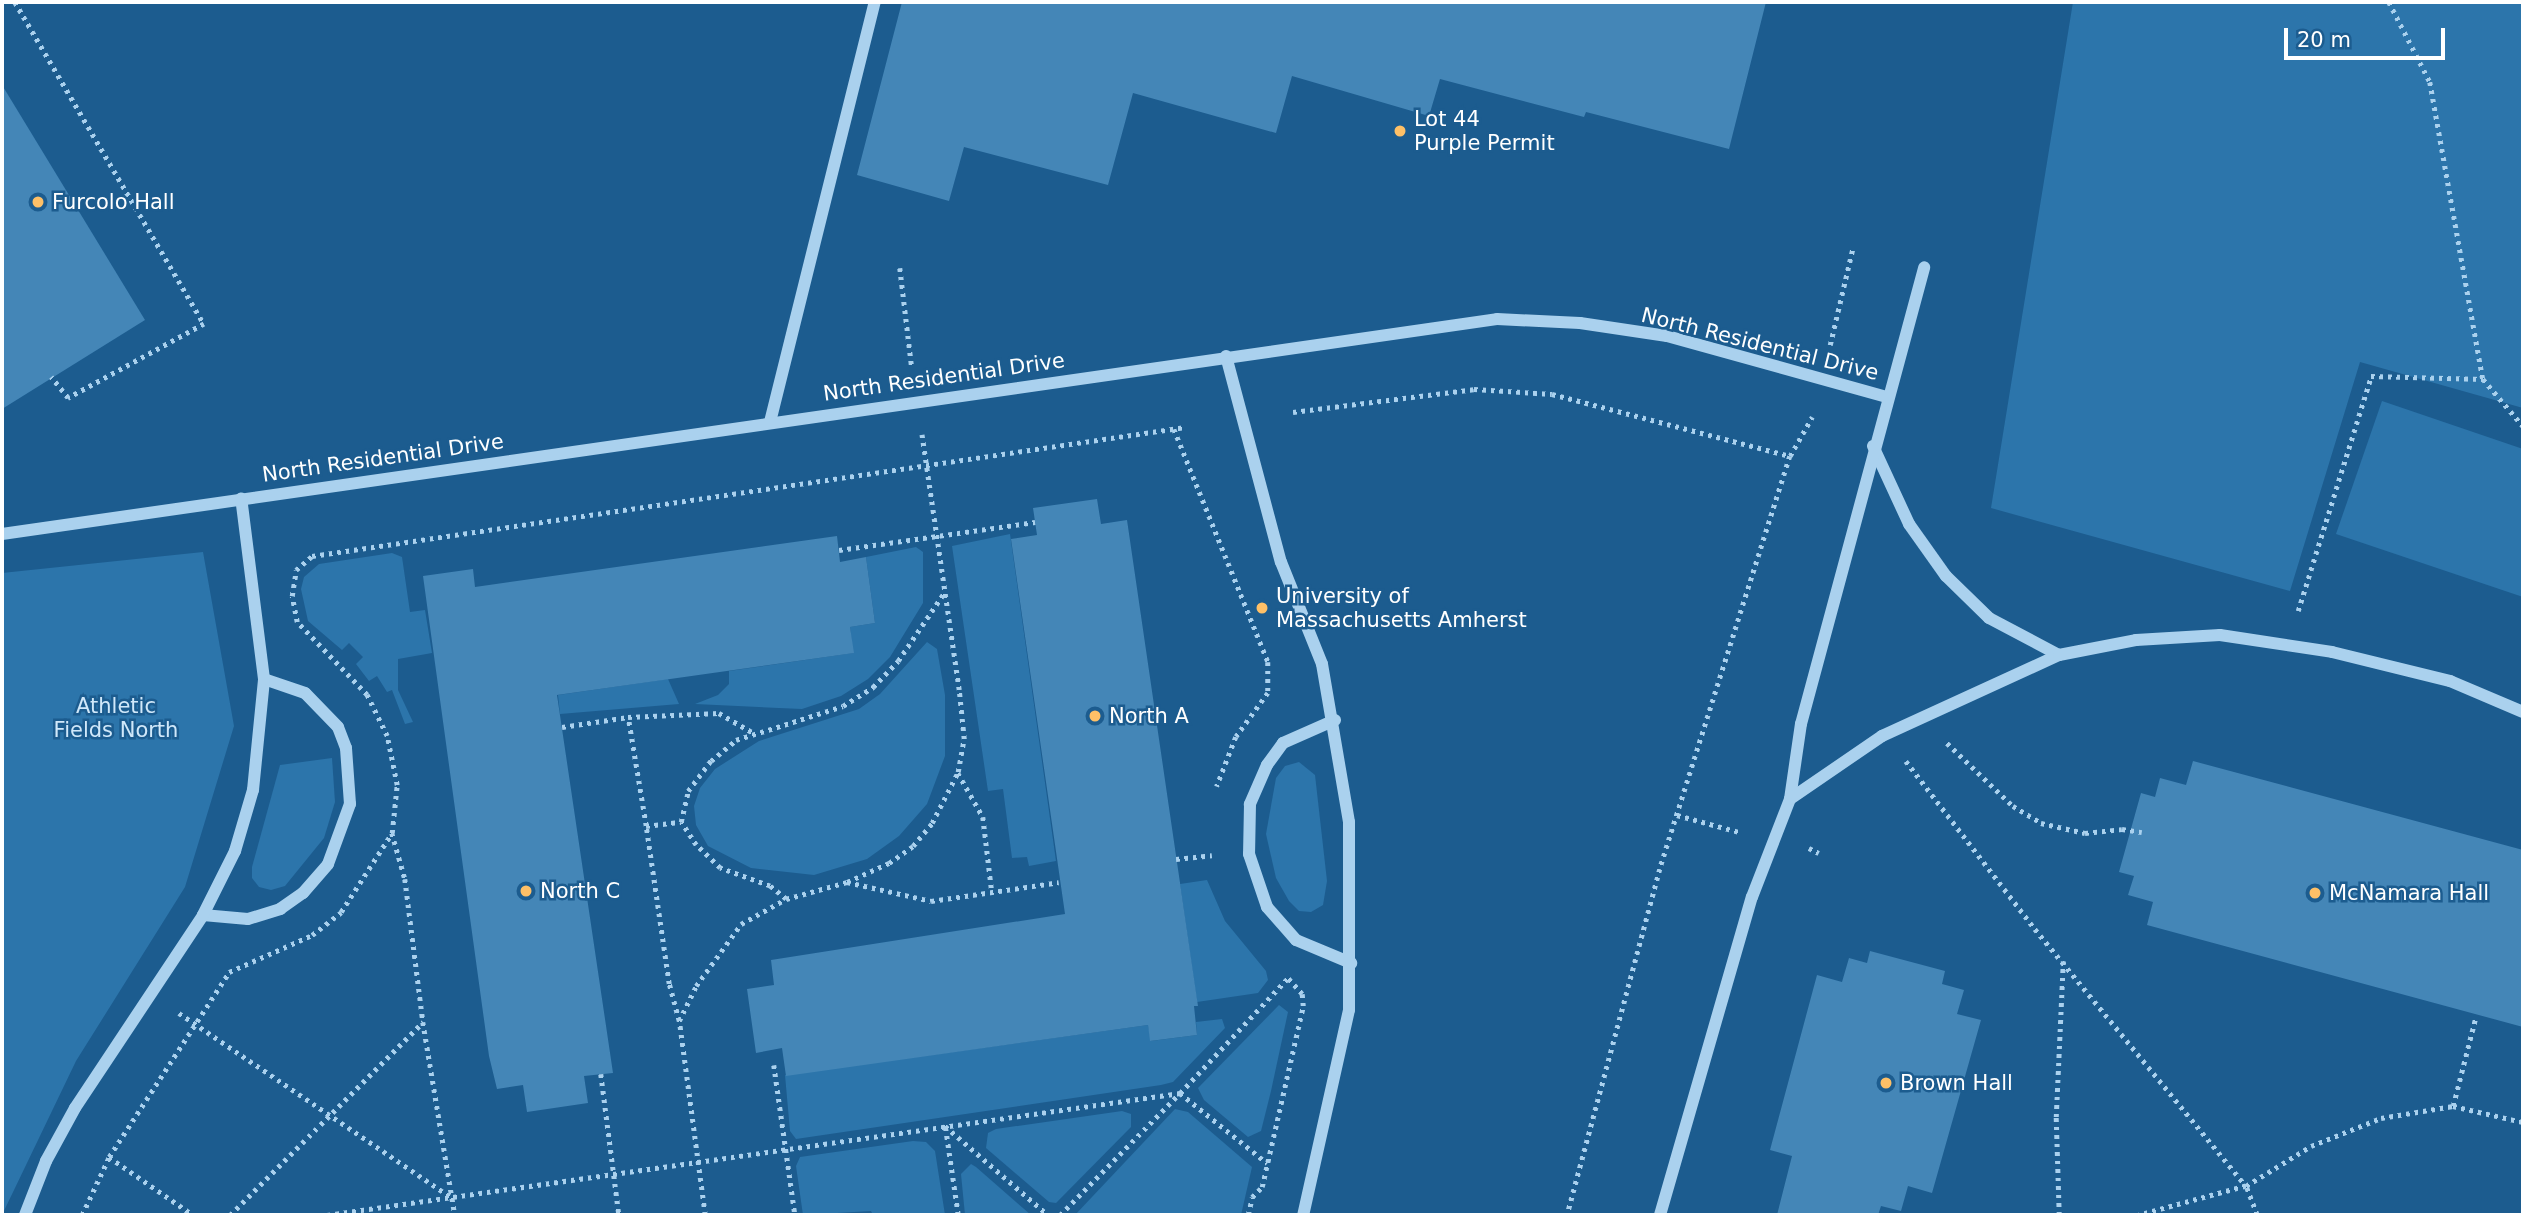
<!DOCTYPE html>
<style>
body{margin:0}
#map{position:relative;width:2525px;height:1217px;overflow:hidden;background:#1c5c8f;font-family:"DejaVu Sans",sans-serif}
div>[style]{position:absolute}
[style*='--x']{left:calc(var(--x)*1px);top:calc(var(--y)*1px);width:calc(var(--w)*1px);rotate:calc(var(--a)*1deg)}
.green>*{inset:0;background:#2c75ab}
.building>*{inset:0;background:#4486b7}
.path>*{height:4.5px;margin-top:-2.25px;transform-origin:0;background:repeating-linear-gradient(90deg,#aad1ee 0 3.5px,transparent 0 8.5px)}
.minor>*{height:12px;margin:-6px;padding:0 6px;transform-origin:6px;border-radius:6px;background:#aad1ee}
.dots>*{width:19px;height:19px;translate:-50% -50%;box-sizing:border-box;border:4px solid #1c5c8f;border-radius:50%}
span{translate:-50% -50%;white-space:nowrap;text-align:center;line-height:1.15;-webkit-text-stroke:5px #1c5c8f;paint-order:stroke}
.poi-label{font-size:21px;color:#fff}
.left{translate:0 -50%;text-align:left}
.street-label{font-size:21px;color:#fff}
.park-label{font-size:21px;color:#d0e8fa}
.frame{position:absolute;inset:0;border:4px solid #fff;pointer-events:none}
.scale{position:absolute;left:2284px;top:28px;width:161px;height:32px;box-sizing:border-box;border:4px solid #fff;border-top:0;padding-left:9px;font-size:21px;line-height:24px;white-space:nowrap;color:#fff;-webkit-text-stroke:5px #1c5c8f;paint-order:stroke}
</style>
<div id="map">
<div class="green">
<div style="clip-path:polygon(2073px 2px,2523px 2px,2523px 408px,2360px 362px,2290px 591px,1991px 508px)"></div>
<div style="clip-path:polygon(2382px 401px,2523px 449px,2523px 597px,2336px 534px)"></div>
<div style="clip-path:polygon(1010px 534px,1056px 861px,1029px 866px,1027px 857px,1012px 858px,1003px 789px,988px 791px,952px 546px)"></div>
<div style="clip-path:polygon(916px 547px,923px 552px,923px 603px,890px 657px,868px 679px,841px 696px,802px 709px,695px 704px,718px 695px,729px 684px,729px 671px,853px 653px,850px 627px,875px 623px,866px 557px)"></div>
<div style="clip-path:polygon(203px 552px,234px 726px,185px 887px,76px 1061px,2px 1215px,2px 573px)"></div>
<div style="clip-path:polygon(392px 553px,402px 557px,410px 612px,425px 610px,432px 653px,398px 659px,398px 690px,413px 722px,405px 724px,392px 690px,387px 692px,377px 676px,369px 681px,356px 664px,363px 657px,349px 643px,342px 650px,308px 621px,301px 589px,304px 577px,319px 564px)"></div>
<div style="clip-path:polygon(927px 642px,937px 649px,945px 695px,945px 756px,927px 804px,899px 836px,867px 859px,814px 875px,751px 868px,708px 846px,696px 825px,694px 806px,700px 788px,715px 769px,759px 741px,859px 709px,880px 694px)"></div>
<div style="clip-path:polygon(668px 679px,679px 704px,560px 714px,558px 695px)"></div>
<div style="clip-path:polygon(332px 758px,335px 802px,324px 838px,285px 886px,271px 890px,259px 887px,252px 878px,252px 867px,280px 765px)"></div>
<div style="clip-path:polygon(1299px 762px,1315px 775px,1327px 881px,1323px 905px,1311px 912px,1299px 911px,1289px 901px,1276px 878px,1266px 834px,1276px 778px,1285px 766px)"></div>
<div style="clip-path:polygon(1207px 880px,1225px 921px,1266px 971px,1268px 980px,1258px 993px,1197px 1002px,1180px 884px)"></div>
<div style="clip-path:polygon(1279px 1005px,1288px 1012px,1271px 1091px,1261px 1131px,1248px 1137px,1204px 1100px,1198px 1088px)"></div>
<div style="clip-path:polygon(1222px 1019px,1225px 1028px,1173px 1082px,1161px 1085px,796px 1139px,790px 1131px,785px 1075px,1148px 1025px,1151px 1041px,1197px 1035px,1196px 1022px)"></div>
<div style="clip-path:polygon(1175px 1109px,1188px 1112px,1252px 1167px,1241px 1215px,1075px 1215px)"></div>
<div style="clip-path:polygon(1122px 1111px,1131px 1114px,1131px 1127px,1056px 1203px,1049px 1202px,986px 1148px,988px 1133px,996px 1129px)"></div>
<div style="clip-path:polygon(913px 1141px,926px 1142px,935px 1151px,945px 1215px,873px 1215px,871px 1211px,803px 1215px,796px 1166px,800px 1157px)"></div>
<div style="clip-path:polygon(971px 1164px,976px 1167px,1031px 1215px,965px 1215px,961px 1174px)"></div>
</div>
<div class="building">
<div style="clip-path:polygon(902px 2px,1766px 2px,1729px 149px,1586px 112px,1584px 117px,1440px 79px,1429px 116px,1292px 76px,1276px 133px,1133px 93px,1108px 185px,964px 147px,949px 201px,857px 175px)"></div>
<div style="clip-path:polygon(2px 85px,145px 320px,2px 409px)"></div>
<div style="clip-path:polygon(1097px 499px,1101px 524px,1127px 520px,1198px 1006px,1194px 1006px,1197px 1035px,1150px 1041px,1148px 1025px,786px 1076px,782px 1048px,756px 1053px,747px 989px,774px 985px,771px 960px,1065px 914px,1011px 539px,1037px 535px,1033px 508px)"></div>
<div style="clip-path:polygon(837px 536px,840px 562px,866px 557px,875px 623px,850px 627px,854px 653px,557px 695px,613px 1073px,584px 1076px,588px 1103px,527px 1112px,523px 1085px,497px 1089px,489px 1056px,423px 576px,473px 569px,475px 587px)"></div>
<div style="clip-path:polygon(2193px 761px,2523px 850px,2523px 1027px,2147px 925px,2153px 902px,2128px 895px,2134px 876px,2119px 872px,2141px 793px,2155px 797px,2160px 778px,2186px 785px)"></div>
<div style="clip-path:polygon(1870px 951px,1945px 971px,1942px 984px,1964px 990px,1957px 1014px,1981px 1020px,1932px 1193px,1908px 1186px,1901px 1211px,1881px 1206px,1878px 1215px,1777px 1215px,1792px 1156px,1770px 1150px,1817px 975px,1842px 982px,1849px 958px,1867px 963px)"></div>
</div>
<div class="path">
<div style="--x:15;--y:2;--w:373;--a:59.6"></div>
<div style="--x:204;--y:324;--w:155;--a:151.4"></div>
<div style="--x:68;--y:398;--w:27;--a:-129"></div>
<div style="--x:2389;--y:2;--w:90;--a:62.9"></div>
<div style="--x:2430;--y:82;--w:302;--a:79.9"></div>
<div style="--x:2483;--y:379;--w:62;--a:49.6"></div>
<div style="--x:900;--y:268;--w:101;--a:83.2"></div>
<div style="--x:1830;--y:345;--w:101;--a:-76.8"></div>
<div style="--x:1293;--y:412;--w:182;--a:-7.2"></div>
<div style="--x:1474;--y:389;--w:78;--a:3.7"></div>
<div style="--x:1552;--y:394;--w:246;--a:14.6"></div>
<div style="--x:1790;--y:456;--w:433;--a:107.5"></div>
<div style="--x:1660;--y:869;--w:358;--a:105"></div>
<div style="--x:1174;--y:429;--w:251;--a:68"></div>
<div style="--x:1268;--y:662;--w:31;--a:90"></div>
<div style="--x:1268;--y:693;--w:54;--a:126"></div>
<div style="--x:1236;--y:737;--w:53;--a:111.2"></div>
<div style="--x:1790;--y:456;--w:45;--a:-60.6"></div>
<div style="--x:839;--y:550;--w:198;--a:-8.1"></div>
<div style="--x:2298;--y:611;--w:246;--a:-72.7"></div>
<div style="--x:2371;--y:376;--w:112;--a:1.5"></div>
<div style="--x:562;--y:727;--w:67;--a:-8.6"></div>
<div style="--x:1947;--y:743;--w:91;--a:43.7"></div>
<div style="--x:2013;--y:806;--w:33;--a:31"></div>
<div style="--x:2041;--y:823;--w:45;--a:12.8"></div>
<div style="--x:2085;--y:833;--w:37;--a:-6"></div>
<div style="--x:2122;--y:829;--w:20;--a:9"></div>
<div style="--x:1906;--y:761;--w:212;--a:52.5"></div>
<div style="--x:2035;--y:929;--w:333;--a:50.6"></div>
<div style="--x:2246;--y:1186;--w:111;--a:164.8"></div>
<div style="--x:958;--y:773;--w:51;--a:60.4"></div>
<div style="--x:983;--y:817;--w:76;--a:83.2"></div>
<div style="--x:1677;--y:815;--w:64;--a:15.3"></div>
<div style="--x:646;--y:826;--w:110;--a:-99.4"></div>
<div style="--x:628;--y:717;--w:91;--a:-2.5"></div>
<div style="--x:719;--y:713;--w:39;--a:30"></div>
<div style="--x:392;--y:833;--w:48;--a:74.2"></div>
<div style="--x:405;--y:879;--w:144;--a:82.8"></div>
<div style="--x:423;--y:1022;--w:196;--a:80.6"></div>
<div style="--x:1809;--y:848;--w:11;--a:27"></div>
<div style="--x:1176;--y:859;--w:36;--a:-6"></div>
<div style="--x:847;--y:882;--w:86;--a:12.7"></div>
<div style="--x:931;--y:901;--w:129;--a:-8.4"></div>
<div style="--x:786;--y:899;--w:21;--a:-141"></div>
<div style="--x:770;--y:886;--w:53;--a:-160.2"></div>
<div style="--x:720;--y:868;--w:33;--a:-136"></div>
<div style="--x:696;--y:845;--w:27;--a:-123"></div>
<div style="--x:681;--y:822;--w:32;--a:-77"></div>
<div style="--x:688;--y:791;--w:38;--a:-53"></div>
<div style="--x:711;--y:761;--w:33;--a:-40"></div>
<div style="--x:736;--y:740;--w:112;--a:-17.6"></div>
<div style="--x:843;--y:706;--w:36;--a:-32"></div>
<div style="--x:873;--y:687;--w:36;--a:-46"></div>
<div style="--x:898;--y:661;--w:82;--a:-55.9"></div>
<div style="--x:179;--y:1013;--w:330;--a:34.1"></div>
<div style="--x:679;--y:1021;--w:38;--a:-105"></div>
<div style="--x:669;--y:984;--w:160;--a:-98.3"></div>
<div style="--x:646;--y:826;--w:35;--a:-7"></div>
<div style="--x:774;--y:1065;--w:151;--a:82"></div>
<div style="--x:601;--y:1074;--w:142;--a:82.7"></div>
<div style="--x:2453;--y:1106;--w:72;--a:12.9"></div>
<div style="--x:109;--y:1157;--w:102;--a:34.6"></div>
<div style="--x:82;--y:1215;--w:64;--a:-65"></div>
<div style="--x:109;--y:1157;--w:221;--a:-57"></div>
<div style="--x:229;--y:972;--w:91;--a:-24"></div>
<div style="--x:312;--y:935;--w:37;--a:-38"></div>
<div style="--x:341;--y:912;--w:94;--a:-57.2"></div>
<div style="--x:392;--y:833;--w:48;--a:-84.1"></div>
<div style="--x:397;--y:785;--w:50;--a:-101.5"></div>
<div style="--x:387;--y:736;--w:46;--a:-116"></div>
<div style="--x:367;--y:695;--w:101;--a:-133.8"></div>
<div style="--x:297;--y:622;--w:26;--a:-101"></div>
<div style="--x:292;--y:596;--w:26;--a:-81"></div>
<div style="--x:296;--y:570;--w:21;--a:-41"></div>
<div style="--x:312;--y:556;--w:883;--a:-8.4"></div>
<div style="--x:230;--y:1215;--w:273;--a:-45"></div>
<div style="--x:327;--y:1215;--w:862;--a:-8.14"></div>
<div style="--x:1180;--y:1093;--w:158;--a:-46.8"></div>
<div style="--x:705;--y:1215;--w:196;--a:-97.6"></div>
<div style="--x:679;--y:1021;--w:39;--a:-64"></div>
<div style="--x:696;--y:986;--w:77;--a:-54"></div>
<div style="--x:741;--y:924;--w:51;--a:-29.1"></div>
<div style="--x:786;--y:899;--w:63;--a:-15.6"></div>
<div style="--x:847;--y:882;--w:46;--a:-24.3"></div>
<div style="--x:889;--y:863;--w:29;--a:-35"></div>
<div style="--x:913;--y:846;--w:30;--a:-50"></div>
<div style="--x:932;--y:823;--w:57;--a:-63"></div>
<div style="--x:958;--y:772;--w:34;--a:-80"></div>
<div style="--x:964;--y:739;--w:49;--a:-95.8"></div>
<div style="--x:959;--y:690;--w:258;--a:-98.3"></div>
<div style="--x:958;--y:1215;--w:90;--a:-98.3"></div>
<div style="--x:945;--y:1126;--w:136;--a:40.8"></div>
<div style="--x:1060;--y:1215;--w:171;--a:-45.5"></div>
<div style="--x:1180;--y:1093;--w:112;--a:38.8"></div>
<div style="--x:1248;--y:1215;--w:18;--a:-77"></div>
<div style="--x:1252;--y:1197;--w:14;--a:-45"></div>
<div style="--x:1262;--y:1187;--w:186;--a:-77.2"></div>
<div style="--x:1303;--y:1006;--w:12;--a:-95"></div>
<div style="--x:1302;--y:994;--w:24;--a:-132"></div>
<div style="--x:2059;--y:1215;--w:98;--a:-91.8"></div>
<div style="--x:2056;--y:1117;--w:156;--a:-87.4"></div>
<div style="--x:2257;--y:1215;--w:31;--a:-111"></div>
<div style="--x:2246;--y:1186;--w:76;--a:-31.6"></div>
<div style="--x:2311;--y:1146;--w:75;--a:-21.8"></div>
<div style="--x:2381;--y:1118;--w:73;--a:-9.5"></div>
<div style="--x:2453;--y:1106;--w:89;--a:-75.7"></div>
</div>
<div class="minor">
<div style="--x:1226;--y:356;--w:213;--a:75.1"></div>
<div style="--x:1281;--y:562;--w:110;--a:68.1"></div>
<div style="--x:1322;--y:664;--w:160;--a:80.3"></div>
<div style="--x:1349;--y:822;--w:188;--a:90"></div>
<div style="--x:1349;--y:1010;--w:210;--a:102.6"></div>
<div style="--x:770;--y:422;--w:433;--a:-76"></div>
<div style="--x:1873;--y:446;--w:86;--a:65.2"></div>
<div style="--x:1909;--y:524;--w:64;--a:54.6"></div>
<div style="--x:1946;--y:576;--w:60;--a:44.3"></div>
<div style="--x:1989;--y:618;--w:79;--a:27.9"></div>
<div style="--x:2;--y:534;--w:1510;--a:-8.18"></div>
<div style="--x:1497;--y:319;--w:83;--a:2.8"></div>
<div style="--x:1580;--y:323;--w:88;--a:8.5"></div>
<div style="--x:1667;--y:336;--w:228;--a:15.5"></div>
<div style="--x:1335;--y:720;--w:57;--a:156.1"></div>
<div style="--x:1283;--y:743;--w:27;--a:126"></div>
<div style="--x:1267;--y:765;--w:43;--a:113.6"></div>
<div style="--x:1250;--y:804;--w:50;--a:91.1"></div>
<div style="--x:1249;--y:854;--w:56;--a:71.2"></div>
<div style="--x:1267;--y:907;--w:44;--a:48.7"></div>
<div style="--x:1296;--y:940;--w:60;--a:22.7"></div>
<div style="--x:1790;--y:799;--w:76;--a:-81.7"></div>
<div style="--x:1801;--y:724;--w:473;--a:-74.9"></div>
<div style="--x:203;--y:915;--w:45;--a:5.1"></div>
<div style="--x:248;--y:919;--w:34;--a:-17"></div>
<div style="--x:280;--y:909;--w:28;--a:-35"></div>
<div style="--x:303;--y:893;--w:38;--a:-49"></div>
<div style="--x:328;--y:864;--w:64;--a:-69.9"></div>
<div style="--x:350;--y:804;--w:56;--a:-94.1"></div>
<div style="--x:346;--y:748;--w:22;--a:-111"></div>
<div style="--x:338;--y:727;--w:47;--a:-134.1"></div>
<div style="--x:305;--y:693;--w:43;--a:-161.1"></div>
<div style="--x:25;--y:1215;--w:58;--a:-68.7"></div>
<div style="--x:46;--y:1161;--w:60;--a:-61.3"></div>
<div style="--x:75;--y:1108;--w:232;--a:-56.4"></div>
<div style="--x:203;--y:915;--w:72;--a:-63.4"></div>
<div style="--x:235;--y:851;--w:64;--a:-73.6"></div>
<div style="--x:253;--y:790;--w:112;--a:-84.3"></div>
<div style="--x:264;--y:679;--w:182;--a:-97.2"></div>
<div style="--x:1660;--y:1215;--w:331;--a:-73.9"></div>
<div style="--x:1752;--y:897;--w:105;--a:-68.8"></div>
<div style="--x:1790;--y:799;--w:112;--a:-34.4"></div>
<div style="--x:1882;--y:736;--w:195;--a:-24.6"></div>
<div style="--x:2059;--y:655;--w:78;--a:-11"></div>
<div style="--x:2136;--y:640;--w:84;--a:-3.4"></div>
<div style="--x:2220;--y:635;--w:113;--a:8.6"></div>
<div style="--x:2332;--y:652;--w:122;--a:13.8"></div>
<div style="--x:2450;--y:681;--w:79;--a:23"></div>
</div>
<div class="dots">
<div style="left:1400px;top:131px;background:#fec067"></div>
<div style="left:38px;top:202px;background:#fec067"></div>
<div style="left:1262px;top:608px;background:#fec067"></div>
<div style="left:1095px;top:716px;background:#fec067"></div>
<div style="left:526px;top:891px;background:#fec067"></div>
<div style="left:2315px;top:893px;background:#fec067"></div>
<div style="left:1886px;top:1083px;background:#fec067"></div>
</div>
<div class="poi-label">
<span class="left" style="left:1414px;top:131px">Lot 44<br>Purple Permit</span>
<span class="left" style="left:52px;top:202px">Furcolo Hall</span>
<span class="left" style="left:1276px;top:608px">University of<br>Massachusetts Amherst</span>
<span class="left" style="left:1109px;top:716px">North A</span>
<span class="left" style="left:540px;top:891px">North C</span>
<span class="left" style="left:2329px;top:893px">McNamara Hall</span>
<span class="left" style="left:1900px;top:1083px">Brown Hall</span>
</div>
<div class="street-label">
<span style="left:1760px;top:344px;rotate:14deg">North Residential Drive</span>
<span style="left:944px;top:377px;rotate:-8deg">North Residential Drive</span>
<span style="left:383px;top:458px;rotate:-8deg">North Residential Drive</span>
</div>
<div class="park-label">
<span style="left:116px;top:718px">Athletic<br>Fields North</span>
</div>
<div class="frame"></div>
<div class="scale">20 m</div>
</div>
